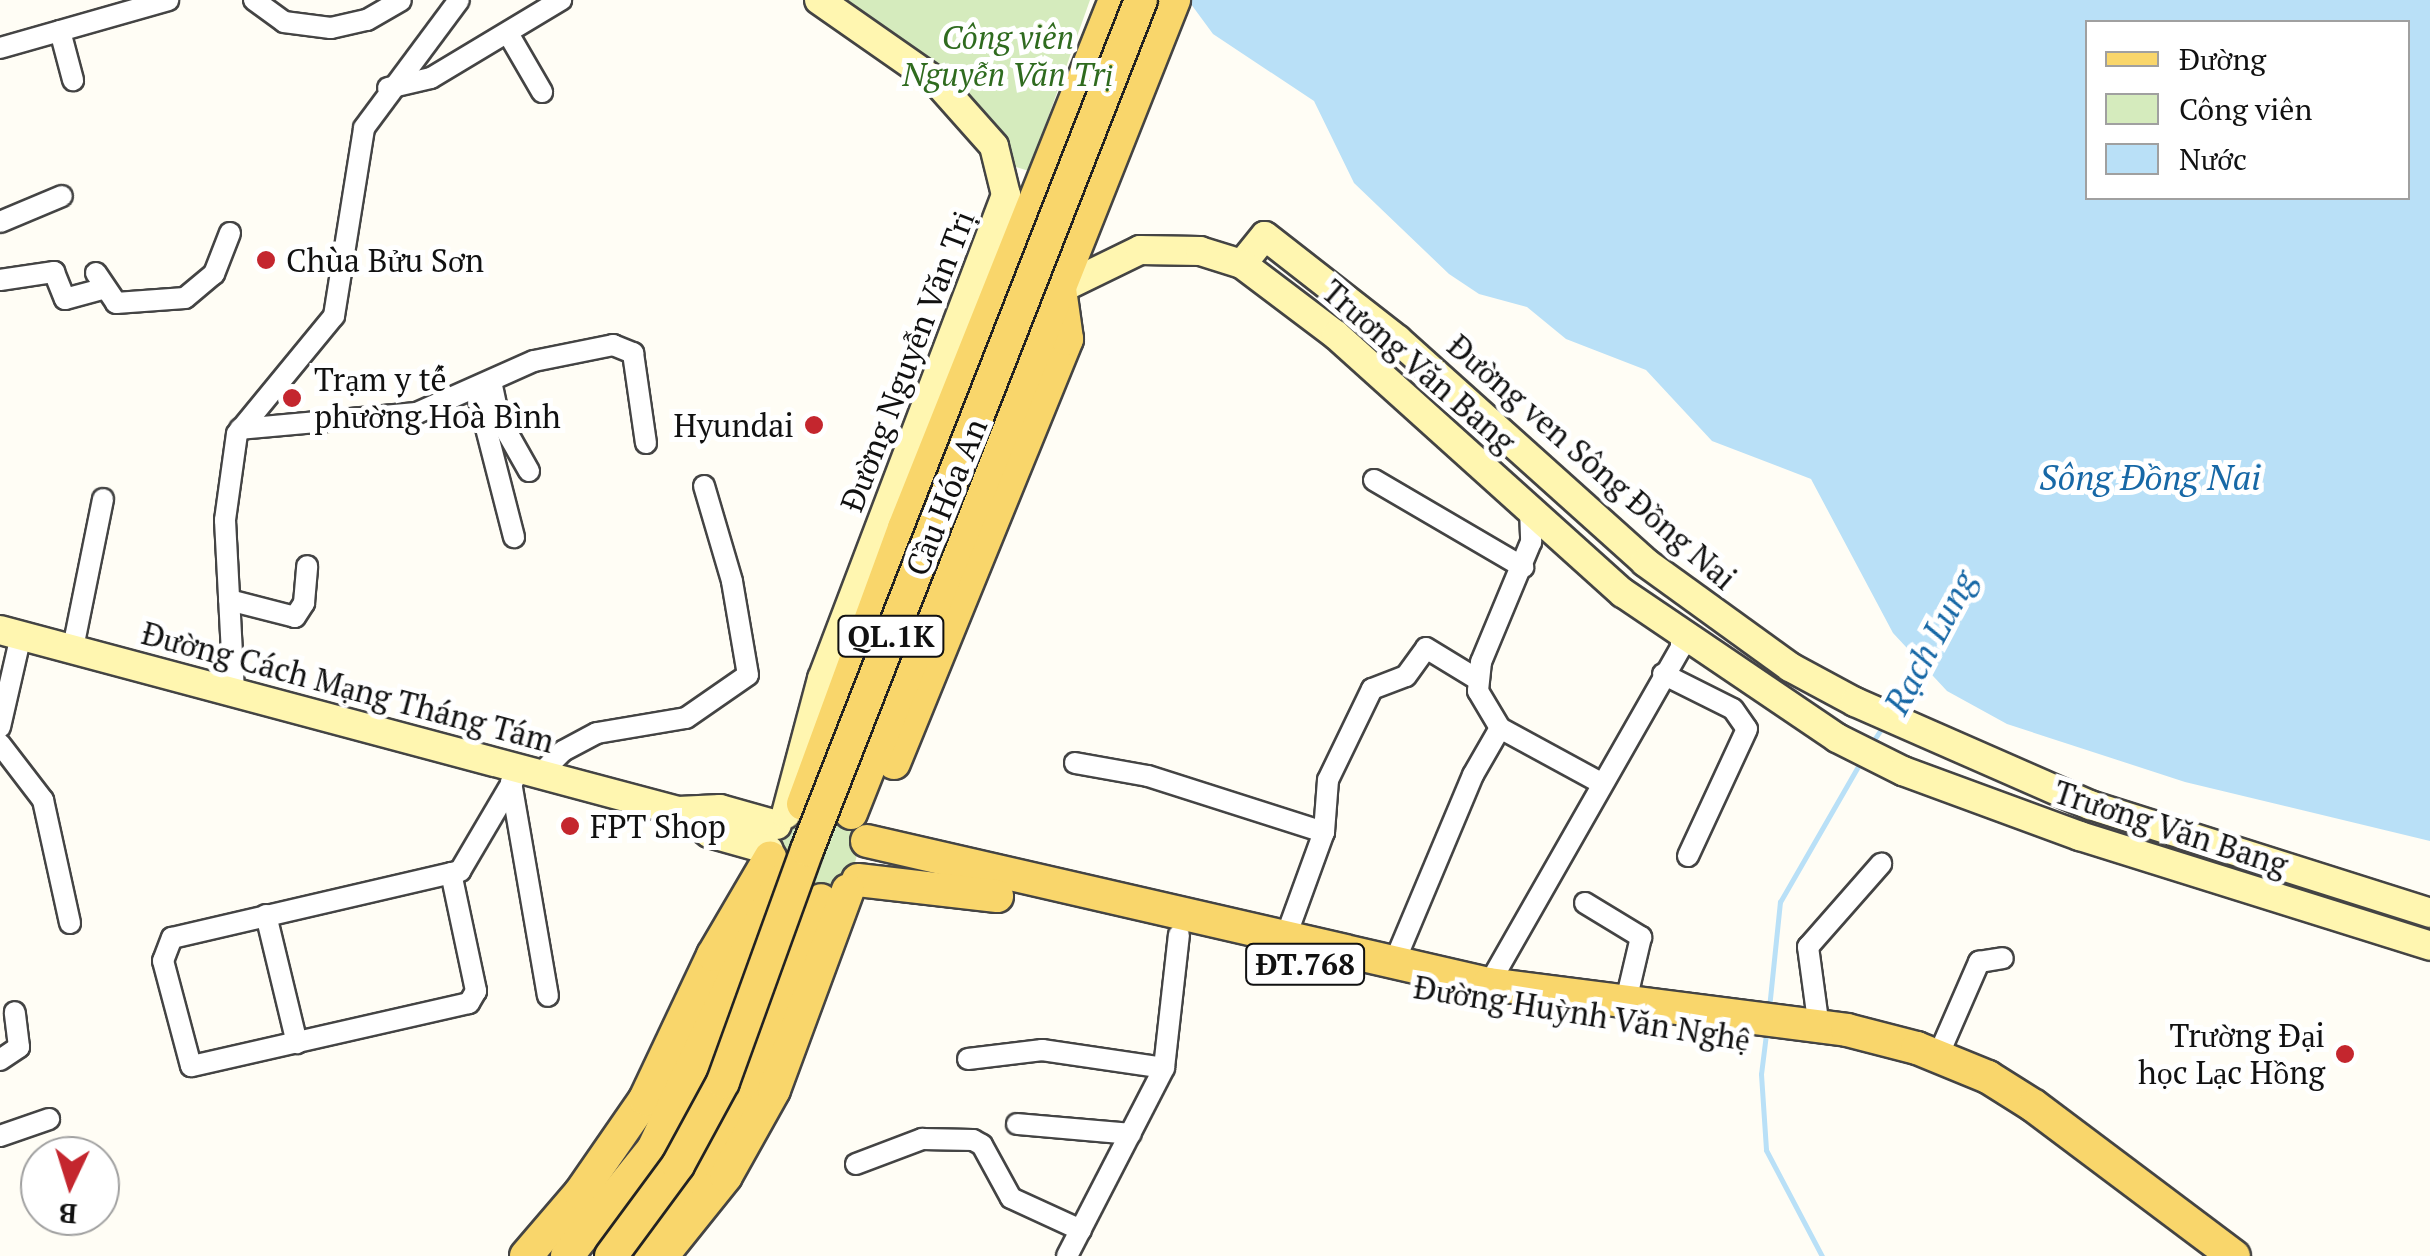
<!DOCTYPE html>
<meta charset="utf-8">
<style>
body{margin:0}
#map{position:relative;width:2430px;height:1256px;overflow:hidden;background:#fffdf5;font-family:"PT Serif",serif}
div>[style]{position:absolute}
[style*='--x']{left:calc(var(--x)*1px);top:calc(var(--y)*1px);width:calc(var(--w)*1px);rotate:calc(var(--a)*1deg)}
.green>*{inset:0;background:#d5ebbd}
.round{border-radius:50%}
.water>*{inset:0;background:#b9e0f7}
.stream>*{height:5px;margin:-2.5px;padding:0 2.5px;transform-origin:2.5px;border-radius:2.5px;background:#b9e0f7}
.roads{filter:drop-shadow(2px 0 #444) drop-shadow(-2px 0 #444) drop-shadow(0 2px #444) drop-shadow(0 -2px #444)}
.street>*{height:20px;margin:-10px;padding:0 10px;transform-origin:10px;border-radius:10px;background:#fff}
.secondary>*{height:28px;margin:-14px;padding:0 14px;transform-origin:14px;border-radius:14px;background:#fff6b0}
.primary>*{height:32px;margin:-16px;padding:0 16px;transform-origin:16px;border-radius:16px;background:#f9d66b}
.bridges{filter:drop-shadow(2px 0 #222) drop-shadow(-2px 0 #222) drop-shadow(0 2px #222) drop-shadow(0 -2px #222)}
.primary-bridge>*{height:32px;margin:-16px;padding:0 16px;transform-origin:16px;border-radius:16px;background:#f9d66b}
.dots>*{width:28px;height:28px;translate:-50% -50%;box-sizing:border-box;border:5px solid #fff;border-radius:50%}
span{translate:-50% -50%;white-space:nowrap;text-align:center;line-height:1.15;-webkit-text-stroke:10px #fff;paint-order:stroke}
.shield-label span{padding:2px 8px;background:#fff;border:2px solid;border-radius:8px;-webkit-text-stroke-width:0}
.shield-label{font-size:30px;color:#111;font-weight:700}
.park-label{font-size:32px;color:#2f6b1f;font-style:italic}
.poi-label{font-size:32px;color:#111}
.left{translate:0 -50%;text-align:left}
.right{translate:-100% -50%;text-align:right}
.street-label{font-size:32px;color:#111}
.water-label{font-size:35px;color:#1768a6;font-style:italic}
.legend{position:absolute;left:2085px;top:20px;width:325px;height:180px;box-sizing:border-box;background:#fff;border:2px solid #a0a0a0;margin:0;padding:12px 18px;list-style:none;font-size:30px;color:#111}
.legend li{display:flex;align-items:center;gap:20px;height:50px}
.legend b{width:50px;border:2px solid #a0a0a0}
.north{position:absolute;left:20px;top:1136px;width:100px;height:100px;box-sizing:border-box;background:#fff;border:2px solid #a0a0a0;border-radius:50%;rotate:184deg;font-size:28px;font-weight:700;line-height:40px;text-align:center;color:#111}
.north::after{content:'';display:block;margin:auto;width:35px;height:45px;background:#c4262e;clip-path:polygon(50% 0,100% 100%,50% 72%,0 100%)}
</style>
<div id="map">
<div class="green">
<div style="clip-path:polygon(837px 0,1090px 0,1029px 171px,1013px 166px)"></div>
<div class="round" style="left:781px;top:813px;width:76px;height:76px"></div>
</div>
<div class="water">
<div style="clip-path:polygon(evenodd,1188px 0,2430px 0,2430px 841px,2185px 782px,2007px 724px,1947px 691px,1893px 633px,1811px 479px,1712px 441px,1646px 370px,1566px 339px,1527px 307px,1479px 294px,1449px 274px,1354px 183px,1314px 101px,1213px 34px,1188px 0,2088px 22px,2408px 22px,2408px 198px,2088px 198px,2088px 22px)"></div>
</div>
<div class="stream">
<div style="--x:1894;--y:710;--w:54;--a:-57.8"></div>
<div style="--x:1872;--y:743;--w:24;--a:-57"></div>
<div style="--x:1769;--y:1008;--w:107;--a:-84.1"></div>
<div style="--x:1780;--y:902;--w:163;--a:-60.1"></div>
<div style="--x:1766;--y:1034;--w:40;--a:97.1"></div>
<div style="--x:1761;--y:1074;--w:76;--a:86.2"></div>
<div style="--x:1766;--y:1150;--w:120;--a:62.2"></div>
</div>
<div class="roads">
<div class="street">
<div style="--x:254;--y:0;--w:37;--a:36"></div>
<div style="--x:284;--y:22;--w:47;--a:7.3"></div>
<div style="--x:331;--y:28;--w:37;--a:-13"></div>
<div style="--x:367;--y:20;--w:39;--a:-30"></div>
<div style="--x:60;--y:31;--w:51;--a:75.1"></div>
<div style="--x:509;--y:35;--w:66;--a:59.9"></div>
<div style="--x:0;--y:48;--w:175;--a:-15.9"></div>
<div style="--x:388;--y:88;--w:44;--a:-13.1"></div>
<div style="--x:431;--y:78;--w:152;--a:-31"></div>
<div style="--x:0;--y:222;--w:67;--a:-22.8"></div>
<div style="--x:96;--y:273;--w:36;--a:56"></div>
<div style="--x:116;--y:303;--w:69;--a:-4.1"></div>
<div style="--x:185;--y:298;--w:38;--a:-40"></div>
<div style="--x:214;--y:274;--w:44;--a:-68.7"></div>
<div style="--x:0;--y:280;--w:55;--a:-8.4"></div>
<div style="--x:54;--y:272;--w:29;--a:68"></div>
<div style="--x:65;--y:299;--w:38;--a:-15"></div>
<div style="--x:491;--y:381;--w:38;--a:78"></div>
<div style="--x:499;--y:418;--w:61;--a:60.5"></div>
<div style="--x:476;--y:389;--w:153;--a:75.6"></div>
<div style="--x:240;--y:429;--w:178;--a:-5.2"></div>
<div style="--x:417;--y:413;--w:128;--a:-24"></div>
<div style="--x:534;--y:361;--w:81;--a:-11.4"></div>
<div style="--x:613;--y:345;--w:22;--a:22"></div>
<div style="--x:633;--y:353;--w:91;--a:81.8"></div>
<div style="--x:1374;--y:480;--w:173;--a:30.3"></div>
<div style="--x:1530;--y:508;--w:34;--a:88"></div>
<div style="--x:1531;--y:542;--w:130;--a:112.6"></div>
<div style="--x:1481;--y:662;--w:29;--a:96"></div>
<div style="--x:1478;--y:691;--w:43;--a:59.3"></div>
<div style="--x:1500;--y:728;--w:115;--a:28.6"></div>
<div style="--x:229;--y:600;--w:68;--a:14.4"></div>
<div style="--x:295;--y:617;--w:17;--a:-57"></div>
<div style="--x:304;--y:603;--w:37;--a:-85"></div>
<div style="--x:73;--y:648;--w:152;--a:-78.6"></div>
<div style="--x:1663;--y:674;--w:78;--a:26.6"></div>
<div style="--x:1733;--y:709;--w:24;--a:55"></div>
<div style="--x:1747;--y:729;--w:140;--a:114.9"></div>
<div style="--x:234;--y:692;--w:172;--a:-93"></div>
<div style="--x:225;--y:520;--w:87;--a:-82.1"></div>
<div style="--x:237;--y:434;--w:153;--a:-50.6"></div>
<div style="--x:334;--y:316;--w:190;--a:-80.9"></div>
<div style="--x:364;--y:128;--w:159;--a:-53.4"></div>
<div style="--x:0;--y:727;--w:94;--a:-77.1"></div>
<div style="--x:0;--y:744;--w:71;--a:52.5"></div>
<div style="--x:43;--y:800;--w:126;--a:77.6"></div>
<div style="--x:1075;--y:763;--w:74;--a:10.1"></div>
<div style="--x:1148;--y:776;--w:185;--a:17.7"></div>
<div style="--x:538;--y:776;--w:35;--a:-45"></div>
<div style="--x:563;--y:751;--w:38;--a:-28"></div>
<div style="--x:597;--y:733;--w:90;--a:-9.6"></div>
<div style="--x:686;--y:718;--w:75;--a:-34.7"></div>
<div style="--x:748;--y:675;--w:95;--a:-99.7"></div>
<div style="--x:732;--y:581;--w:99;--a:-106.4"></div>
<div style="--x:511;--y:782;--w:217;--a:80.2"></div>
<div style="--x:451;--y:873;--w:121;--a:78"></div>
<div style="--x:476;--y:991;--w:14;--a:120"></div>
<div style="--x:469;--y:1003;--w:285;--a:167.2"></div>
<div style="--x:191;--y:1066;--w:109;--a:-104.9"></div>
<div style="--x:163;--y:961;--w:25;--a:-69"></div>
<div style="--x:172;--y:938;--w:296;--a:-13.1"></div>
<div style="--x:460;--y:871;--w:116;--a:-59.5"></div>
<div style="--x:1585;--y:903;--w:66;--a:31.3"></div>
<div style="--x:1641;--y:937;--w:70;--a:103.2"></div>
<div style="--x:266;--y:915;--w:132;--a:76.4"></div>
<div style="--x:1285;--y:939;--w:114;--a:-70"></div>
<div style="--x:1324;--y:832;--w:52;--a:-85.6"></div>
<div style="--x:1328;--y:780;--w:101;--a:-64.2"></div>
<div style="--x:1372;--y:689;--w:36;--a:-21"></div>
<div style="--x:1406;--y:676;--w:34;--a:-54"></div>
<div style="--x:1426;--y:648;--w:60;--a:31.3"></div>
<div style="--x:1394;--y:963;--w:204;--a:-67.2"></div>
<div style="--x:1473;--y:775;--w:54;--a:-60.1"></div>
<div style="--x:1489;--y:984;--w:387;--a:-60.3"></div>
<div style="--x:1681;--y:648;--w:13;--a:-90"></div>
<div style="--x:1681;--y:635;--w:12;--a:-145"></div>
<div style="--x:1819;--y:1028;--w:82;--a:-97.7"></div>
<div style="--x:1808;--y:947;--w:111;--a:-48.7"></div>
<div style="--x:1938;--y:1056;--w:103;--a:-66.4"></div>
<div style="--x:1979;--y:962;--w:24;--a:-9"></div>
<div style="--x:968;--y:1059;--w:75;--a:-6.9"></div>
<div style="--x:1042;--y:1050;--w:123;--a:8.4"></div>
<div style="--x:0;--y:1060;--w:23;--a:-34"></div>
<div style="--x:19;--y:1047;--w:35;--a:-97"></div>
<div style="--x:1017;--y:1124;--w:114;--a:5"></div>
<div style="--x:0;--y:1136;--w:52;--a:-19.1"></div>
<div style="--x:856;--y:1164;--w:71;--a:-20.7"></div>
<div style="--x:922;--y:1139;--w:51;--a:1.1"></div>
<div style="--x:973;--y:1140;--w:10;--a:29"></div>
<div style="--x:982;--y:1145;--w:60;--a:61.3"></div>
<div style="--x:1011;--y:1198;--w:77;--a:24.6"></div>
<div style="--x:1067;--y:1256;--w:212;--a:-62.7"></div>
<div style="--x:1164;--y:1068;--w:134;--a:-83.6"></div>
</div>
<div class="secondary">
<div style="--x:1242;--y:264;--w:36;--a:-51"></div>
<div style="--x:1265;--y:236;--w:169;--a:38"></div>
<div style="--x:1398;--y:340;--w:332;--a:41.9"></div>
<div style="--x:1645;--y:562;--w:179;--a:35.9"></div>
<div style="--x:1790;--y:667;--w:74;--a:28.3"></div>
<div style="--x:1855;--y:702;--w:257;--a:23.7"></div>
<div style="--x:2090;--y:805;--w:357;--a:17.6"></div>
<div style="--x:1060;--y:289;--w:89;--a:-26"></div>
<div style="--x:1140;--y:250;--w:60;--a:1"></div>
<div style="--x:1200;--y:251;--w:44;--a:17.2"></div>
<div style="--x:1242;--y:264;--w:118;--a:37.1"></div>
<div style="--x:1336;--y:335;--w:386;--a:42"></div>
<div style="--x:1623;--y:593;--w:258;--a:34.1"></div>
<div style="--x:1837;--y:738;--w:74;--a:26.6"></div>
<div style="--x:1903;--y:771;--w:189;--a:20.2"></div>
<div style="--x:2080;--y:836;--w:367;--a:17.4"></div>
<div style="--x:0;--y:630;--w:702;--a:14.95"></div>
<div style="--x:678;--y:811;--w:42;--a:-2.7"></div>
<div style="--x:720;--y:809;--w:59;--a:15.7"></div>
<div style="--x:678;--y:811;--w:38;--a:35"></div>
<div style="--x:709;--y:833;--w:62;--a:15.8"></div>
<div style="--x:786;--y:814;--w:140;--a:-75.1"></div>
<div style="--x:822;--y:679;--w:518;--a:-69.18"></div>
<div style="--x:1006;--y:195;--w:50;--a:-103.8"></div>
<div style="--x:994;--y:146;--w:84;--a:-131.6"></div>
<div style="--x:938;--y:83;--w:145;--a:-145.1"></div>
</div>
<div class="primary">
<div style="--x:894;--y:763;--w:458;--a:-67.8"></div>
<div style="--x:1067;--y:339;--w:50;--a:-98"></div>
<div style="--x:803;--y:804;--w:294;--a:-69.9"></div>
<div style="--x:904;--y:528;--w:569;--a:-68.22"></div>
<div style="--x:851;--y:813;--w:875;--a:-68.33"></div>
<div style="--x:867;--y:841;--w:638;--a:12.95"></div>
<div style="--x:1489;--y:984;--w:361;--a:7.3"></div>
<div style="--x:1847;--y:1030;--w:72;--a:14.4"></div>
<div style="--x:1917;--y:1048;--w:77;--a:22.2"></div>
<div style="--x:1988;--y:1077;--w:54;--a:32.2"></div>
<div style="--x:2034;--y:1106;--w:250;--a:36.9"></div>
<div style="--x:858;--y:880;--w:140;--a:6.6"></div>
<div style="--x:526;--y:1256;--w:83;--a:-49.4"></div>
<div style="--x:580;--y:1193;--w:114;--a:-55.3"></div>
<div style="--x:645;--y:1099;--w:159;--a:-64.7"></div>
<div style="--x:713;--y:955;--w:113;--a:-59.6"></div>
<div style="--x:567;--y:1256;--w:137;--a:-51.2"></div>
<div style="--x:653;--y:1149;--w:296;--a:-64.6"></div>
<div style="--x:636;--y:1256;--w:99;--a:-52.8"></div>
<div style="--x:696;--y:1177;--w:107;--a:-62.7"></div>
<div style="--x:745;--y:1082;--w:197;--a:-67.3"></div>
<div style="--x:662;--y:1256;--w:102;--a:-51.3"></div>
<div style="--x:726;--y:1176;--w:98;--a:-60.8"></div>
<div style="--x:774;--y:1090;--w:213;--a:-69.7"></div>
</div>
</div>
<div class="bridges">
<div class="primary-bridge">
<div style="--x:611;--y:1256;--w:113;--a:-53.6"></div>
<div style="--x:678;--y:1165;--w:94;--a:-61.5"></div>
<div style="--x:723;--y:1082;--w:247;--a:-70.1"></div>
<div style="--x:807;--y:850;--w:913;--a:-68.55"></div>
</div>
</div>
<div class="dots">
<div style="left:266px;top:260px;background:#c4262e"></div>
<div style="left:292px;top:398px;background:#c4262e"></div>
<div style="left:814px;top:425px;background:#c4262e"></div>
<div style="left:570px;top:826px;background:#c4262e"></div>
<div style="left:2345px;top:1054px;background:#c4262e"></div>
</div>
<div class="shield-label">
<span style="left:891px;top:636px">QL.1K</span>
<span style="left:1305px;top:964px">ĐT.768</span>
</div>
<div class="park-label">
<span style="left:1008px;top:56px">Công viên<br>Nguyễn Văn Trị</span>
</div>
<div class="poi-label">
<span class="left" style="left:286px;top:260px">Chùa Bửu Sơn</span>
<span class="left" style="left:314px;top:398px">Trạm y tế<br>phường Hoà Bình</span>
<span class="right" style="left:794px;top:425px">Hyundai</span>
<span class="left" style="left:590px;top:826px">FPT Shop</span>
<span class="right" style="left:2325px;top:1054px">Trường Đại<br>học Lạc Hồng</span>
</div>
<div class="street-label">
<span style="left:907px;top:361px;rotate:-69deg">Đường Nguyễn Văn Trị</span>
<span style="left:1419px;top:366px;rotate:41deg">Trương Văn Bang</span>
<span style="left:1592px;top:462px;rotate:41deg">Đường ven Sông Đồng Nai</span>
<span style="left:946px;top:497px;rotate:-68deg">Cầu Hóa An</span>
<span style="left:348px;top:687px;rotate:15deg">Đường Cách Mạng Tháng Tám</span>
<span style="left:2171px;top:828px;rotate:18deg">Trương Văn Bang</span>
<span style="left:1582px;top:1013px;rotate:9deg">Đường Huỳnh Văn Nghệ</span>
</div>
<div class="water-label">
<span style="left:2150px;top:477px">Sông Đồng Nai</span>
<span style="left:1930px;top:642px;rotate:-62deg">Rạch Lung</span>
</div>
<ul class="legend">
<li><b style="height:12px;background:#f9d66b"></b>Đường</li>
<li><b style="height:28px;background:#d5ebbd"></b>Công viên</li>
<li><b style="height:28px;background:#b9e0f7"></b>Nước</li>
</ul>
<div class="north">B</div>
</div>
